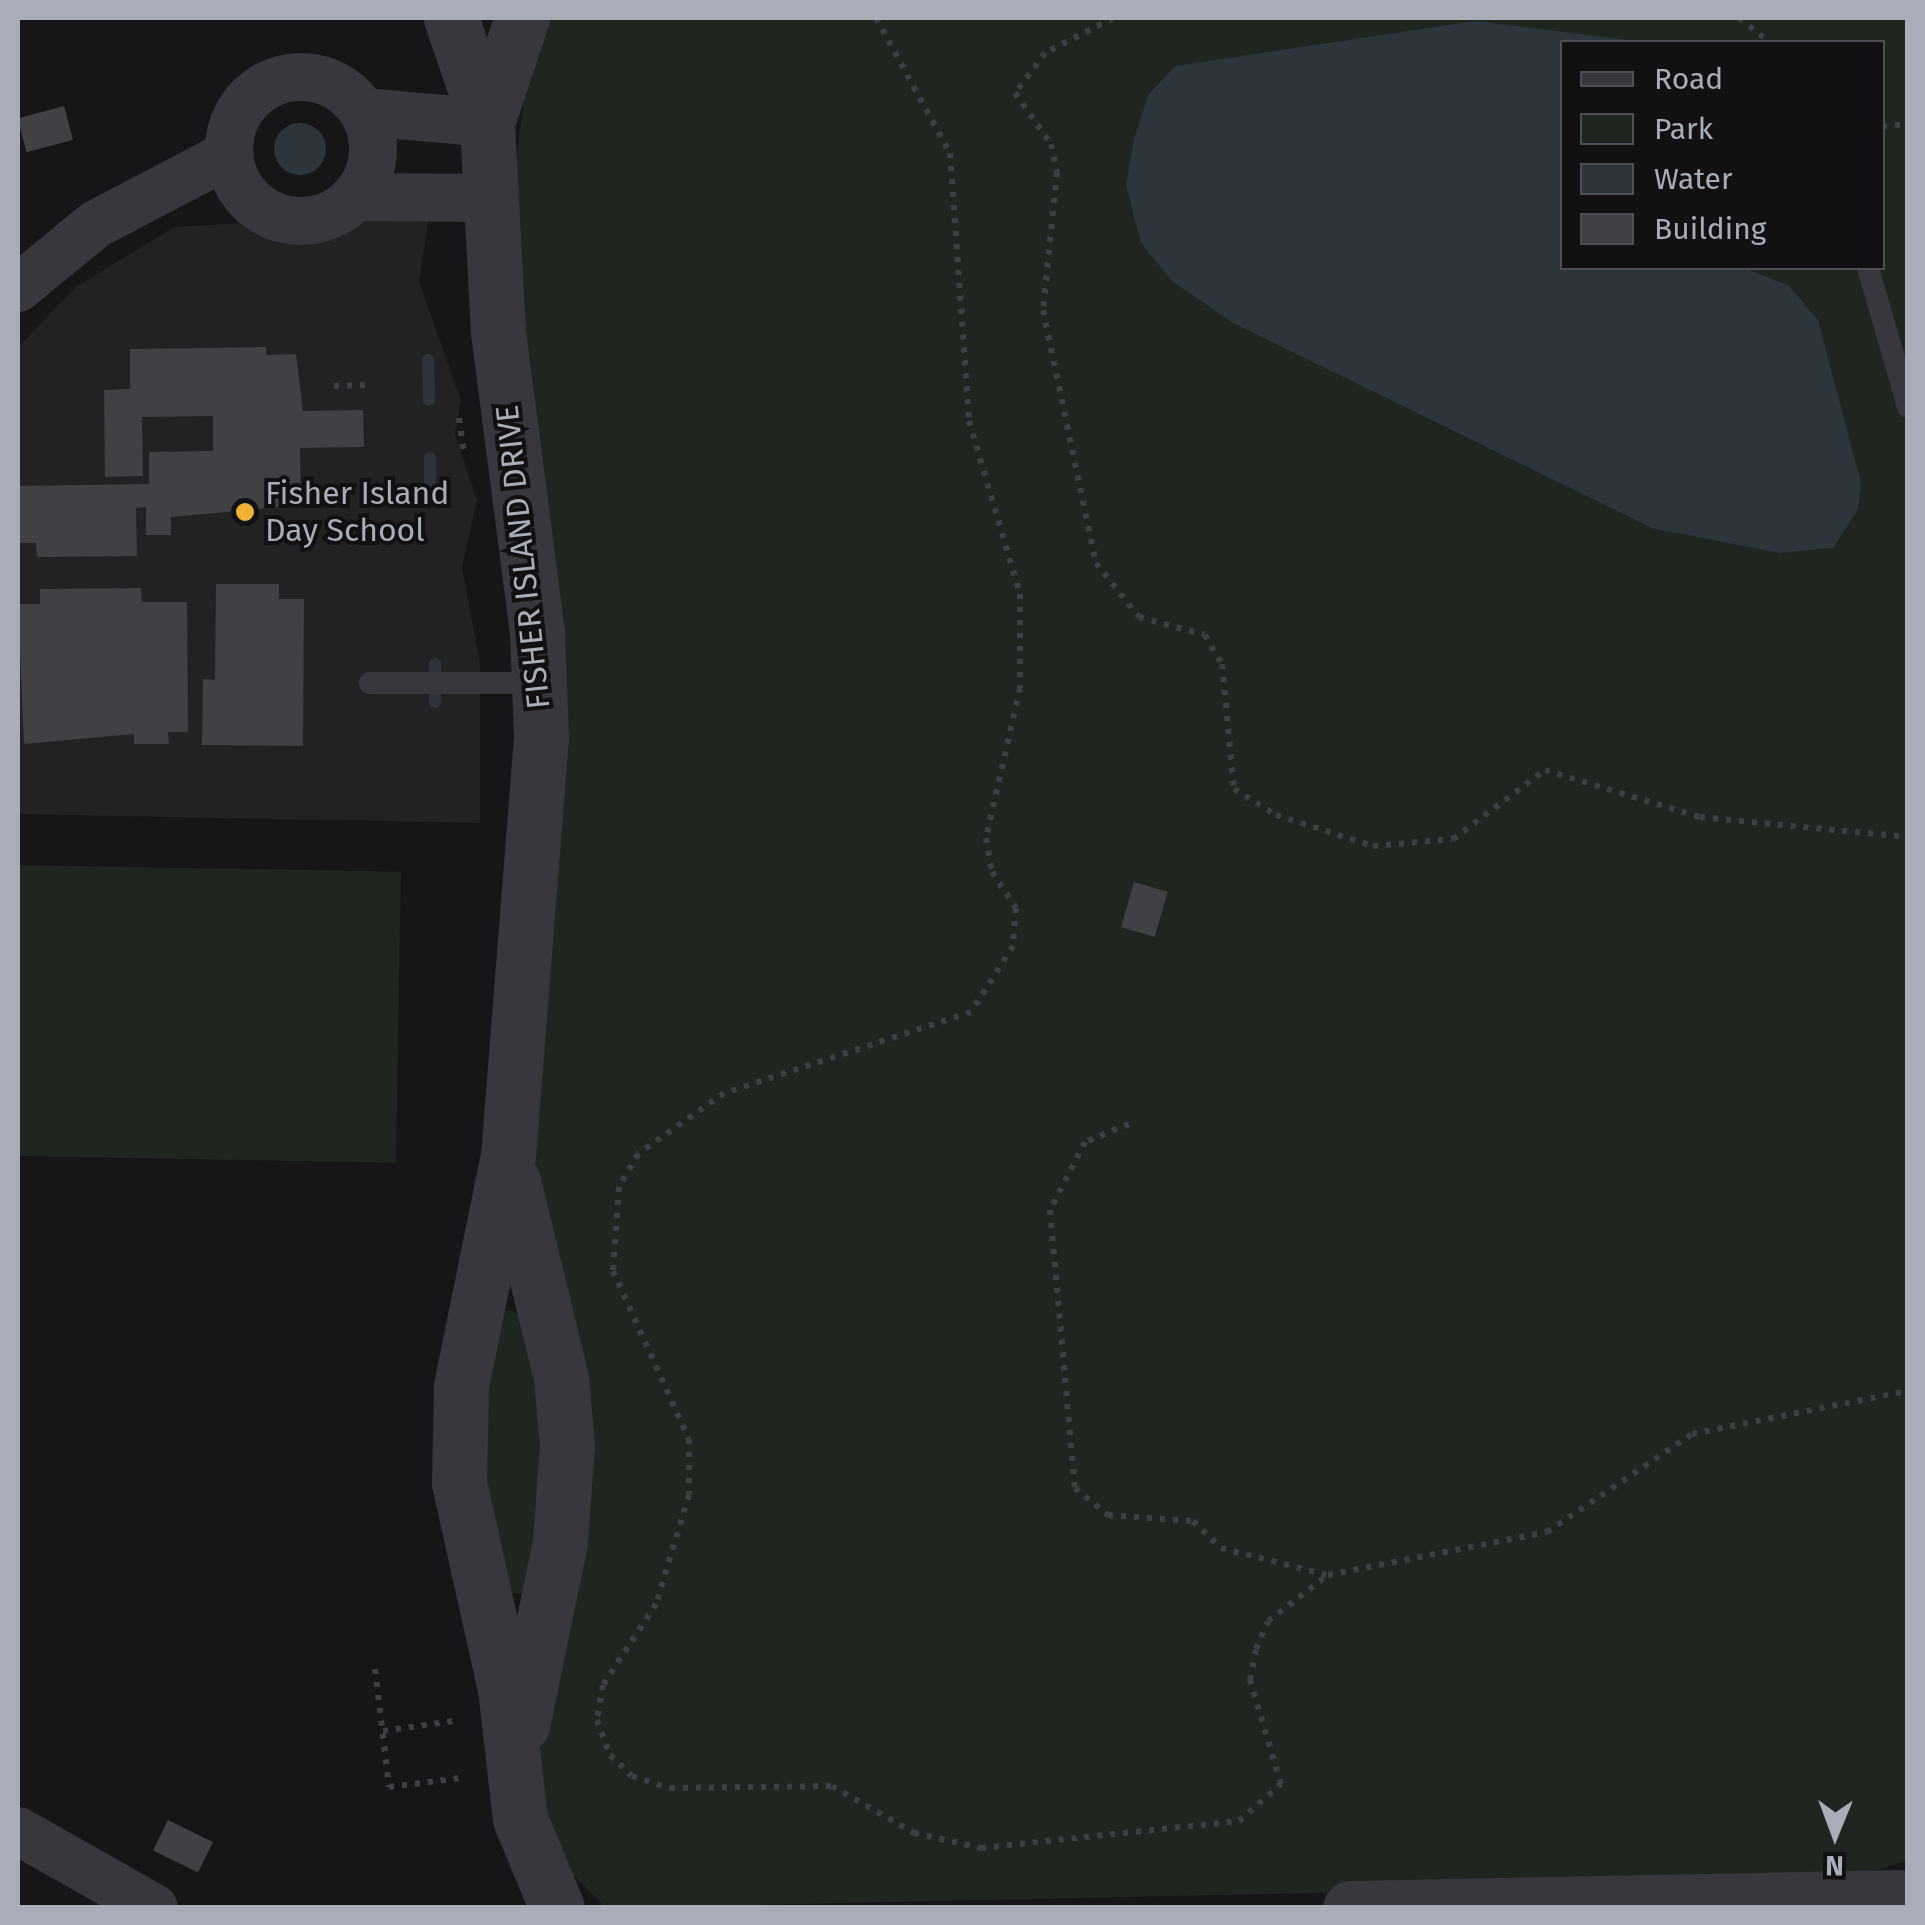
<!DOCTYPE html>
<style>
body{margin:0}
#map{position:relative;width:1925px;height:1925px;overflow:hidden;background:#161618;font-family:"Fira Sans",sans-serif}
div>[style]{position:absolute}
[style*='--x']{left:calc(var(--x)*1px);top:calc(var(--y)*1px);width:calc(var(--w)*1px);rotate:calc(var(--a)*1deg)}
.built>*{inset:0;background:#222225}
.green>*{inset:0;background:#1e261f;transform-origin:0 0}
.water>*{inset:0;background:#2c353c}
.round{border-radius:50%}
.stream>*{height:12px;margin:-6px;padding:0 6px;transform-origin:6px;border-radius:6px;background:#2c353c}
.building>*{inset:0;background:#404145;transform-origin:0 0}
.path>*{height:6px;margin-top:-3px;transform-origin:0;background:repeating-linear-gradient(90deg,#3d3f44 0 5px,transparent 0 13px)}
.service>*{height:22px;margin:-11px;padding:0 11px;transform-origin:11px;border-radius:11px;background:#37383d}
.minor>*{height:48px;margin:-24px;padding:0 24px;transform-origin:24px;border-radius:24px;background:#37383d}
.minor>.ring{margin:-24px;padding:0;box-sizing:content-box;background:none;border:48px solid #37383d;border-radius:50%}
.tertiary>*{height:55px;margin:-27.5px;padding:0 27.5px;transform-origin:27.5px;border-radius:27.5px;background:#37383d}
.dots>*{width:28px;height:28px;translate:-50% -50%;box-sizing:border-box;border:5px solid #111113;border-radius:50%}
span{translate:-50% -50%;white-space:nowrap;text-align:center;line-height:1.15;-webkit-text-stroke:8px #111113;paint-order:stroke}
.poi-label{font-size:32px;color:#a8adb8}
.left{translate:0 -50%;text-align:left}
.street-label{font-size:32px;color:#a8adb8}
.frame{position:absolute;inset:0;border:20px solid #a8adb8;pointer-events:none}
.legend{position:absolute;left:1560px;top:40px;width:325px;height:230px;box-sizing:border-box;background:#111113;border:2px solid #4d4f55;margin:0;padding:12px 18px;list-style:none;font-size:30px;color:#a8adb8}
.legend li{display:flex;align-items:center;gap:20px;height:50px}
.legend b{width:50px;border:2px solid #4d4f55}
.north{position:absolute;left:1785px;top:1785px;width:100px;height:100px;-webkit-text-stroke:8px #111113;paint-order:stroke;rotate:181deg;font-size:28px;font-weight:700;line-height:40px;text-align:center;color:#a8adb8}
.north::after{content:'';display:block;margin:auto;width:35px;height:45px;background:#a8adb8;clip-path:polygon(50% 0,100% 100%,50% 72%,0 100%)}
</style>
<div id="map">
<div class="built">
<div style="clip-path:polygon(367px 220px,428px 221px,419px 281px,461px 401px,455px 434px,477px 500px,462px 567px,480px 663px,480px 823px,18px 814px,18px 347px,76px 287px,174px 227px,244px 223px,298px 241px)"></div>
</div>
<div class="green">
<div style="clip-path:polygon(evenodd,535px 18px,1907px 18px,1907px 1861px,1836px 1882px,606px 1908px,556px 1857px,532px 1795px,569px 1527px,531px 1220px,514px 175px,535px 18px,1562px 42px,1882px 42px,1882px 268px,1562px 268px,1562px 42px)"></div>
<div style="left:18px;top:865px;width:383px;height:291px;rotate:1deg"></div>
<div style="clip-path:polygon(506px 1310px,525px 1315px,537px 1344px,547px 1495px,522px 1594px,499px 1592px,485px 1574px,483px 1321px)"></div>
</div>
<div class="water">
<div style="clip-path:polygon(1475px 21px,1644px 42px,1562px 42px,1562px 268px,1744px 268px,1789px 286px,1818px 320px,1861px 483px,1858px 509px,1833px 548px,1780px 553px,1652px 528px,1233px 323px,1172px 281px,1141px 243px,1126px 185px,1134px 139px,1148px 95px,1175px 66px)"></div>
<div class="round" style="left:274px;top:123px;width:52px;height:52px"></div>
</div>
<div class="stream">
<div style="--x:428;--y:360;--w:40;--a:88.6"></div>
<div style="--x:430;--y:497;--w:39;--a:-90"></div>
<div style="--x:435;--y:702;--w:38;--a:-90"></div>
</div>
<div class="building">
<div style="left:64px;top:106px;width:35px;height:48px;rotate:75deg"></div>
<div style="clip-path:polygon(266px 347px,266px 355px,296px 354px,303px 411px,363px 410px,364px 447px,300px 448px,301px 505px,171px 517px,171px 535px,146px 535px,146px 507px,136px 508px,137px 556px,37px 557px,36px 543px,18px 543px,18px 486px,149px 484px,149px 452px,213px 451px,213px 416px,142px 417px,143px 476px,105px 477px,104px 390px,130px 389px,130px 349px)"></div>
<div style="clip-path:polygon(216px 584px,279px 584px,279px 599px,304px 599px,303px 746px,202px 745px,203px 679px,215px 680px)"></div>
<div style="clip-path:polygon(141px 588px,142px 602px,187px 602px,188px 732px,168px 732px,169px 744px,134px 744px,134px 734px,24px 744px,18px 604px,40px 604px,40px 589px)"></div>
<div style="left:1134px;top:882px;width:35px;height:47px;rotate:16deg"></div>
<div style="left:168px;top:1820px;width:50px;height:34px;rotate:26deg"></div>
</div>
<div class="path">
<div style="--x:876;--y:18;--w:154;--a:61.3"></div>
<div style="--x:950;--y:153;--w:269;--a:85.9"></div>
<div style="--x:969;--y:421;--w:180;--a:73.6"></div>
<div style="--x:1020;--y:594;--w:94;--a:90"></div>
<div style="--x:1020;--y:688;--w:154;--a:102.8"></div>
<div style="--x:986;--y:838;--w:35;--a:80"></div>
<div style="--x:992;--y:872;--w:43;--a:56.3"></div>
<div style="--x:1016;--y:908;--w:38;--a:95"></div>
<div style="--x:1013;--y:946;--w:78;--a:122.5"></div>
<div style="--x:971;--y:1012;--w:260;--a:161.8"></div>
<div style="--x:724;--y:1093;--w:105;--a:144.7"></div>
<div style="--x:638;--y:1154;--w:38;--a:120"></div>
<div style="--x:619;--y:1187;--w:84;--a:94.1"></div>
<div style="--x:613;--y:1271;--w:184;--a:65.7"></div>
<div style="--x:689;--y:1439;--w:56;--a:90"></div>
<div style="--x:689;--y:1495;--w:114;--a:106.8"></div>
<div style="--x:656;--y:1604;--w:97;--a:123.2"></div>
<div style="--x:603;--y:1685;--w:36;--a:100"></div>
<div style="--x:597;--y:1720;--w:37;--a:70"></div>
<div style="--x:610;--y:1755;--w:30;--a:44"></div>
<div style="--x:632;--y:1776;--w:40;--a:18"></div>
<div style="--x:670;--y:1788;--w:162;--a:-0.7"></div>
<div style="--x:832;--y:1786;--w:95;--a:29.8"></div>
<div style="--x:914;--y:1833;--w:69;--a:12.6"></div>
<div style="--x:981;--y:1848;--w:259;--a:-6"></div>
<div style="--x:1239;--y:1821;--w:56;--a:-41.4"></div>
<div style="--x:1281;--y:1784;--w:109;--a:-106.6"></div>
<div style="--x:1250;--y:1680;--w:32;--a:-79"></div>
<div style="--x:1256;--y:1649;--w:30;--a:-67"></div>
<div style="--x:1268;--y:1621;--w:76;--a:-37.5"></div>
<div style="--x:1328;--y:1575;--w:223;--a:-11.1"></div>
<div style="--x:1547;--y:1532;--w:175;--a:-34.1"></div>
<div style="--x:1692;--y:1434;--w:220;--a:-11.3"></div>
<div style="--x:1113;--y:18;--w:76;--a:152.8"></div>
<div style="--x:1045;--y:53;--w:50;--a:126.9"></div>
<div style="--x:1015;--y:93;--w:62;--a:54.8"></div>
<div style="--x:1051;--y:144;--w:29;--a:78"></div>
<div style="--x:1057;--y:172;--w:139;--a:95.8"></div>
<div style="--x:1043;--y:310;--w:258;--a:78.2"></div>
<div style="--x:1096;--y:563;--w:69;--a:51.5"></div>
<div style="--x:1139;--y:617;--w:68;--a:15.3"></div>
<div style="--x:1205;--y:635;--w:34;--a:60"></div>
<div style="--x:1222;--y:664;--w:126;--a:84.5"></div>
<div style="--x:1234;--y:789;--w:49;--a:31.8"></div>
<div style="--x:1276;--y:815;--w:102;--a:17.7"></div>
<div style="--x:1373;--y:846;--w:80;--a:-5"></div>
<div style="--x:1453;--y:839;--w:115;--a:-36.9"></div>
<div style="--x:1545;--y:770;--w:162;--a:16.9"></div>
<div style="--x:1700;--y:817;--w:209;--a:5.5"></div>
<div style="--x:1739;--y:18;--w:39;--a:38"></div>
<div style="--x:1882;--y:127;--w:26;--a:-7"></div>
<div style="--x:238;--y:219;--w:22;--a:-34"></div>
<div style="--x:334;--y:386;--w:34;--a:-2"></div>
<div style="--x:459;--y:418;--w:36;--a:82"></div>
<div style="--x:1129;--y:1124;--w:48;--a:157.8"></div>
<div style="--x:1085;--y:1142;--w:76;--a:117.2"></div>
<div style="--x:1050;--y:1210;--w:279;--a:84.9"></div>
<div style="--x:1075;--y:1488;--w:43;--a:39.3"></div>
<div style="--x:1108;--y:1515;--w:85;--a:4"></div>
<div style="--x:1193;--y:1521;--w:39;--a:44"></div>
<div style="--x:1221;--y:1548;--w:109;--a:14.3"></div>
<div style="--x:375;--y:1669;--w:119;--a:83.2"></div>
<div style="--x:389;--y:1787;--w:72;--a:-7.2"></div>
<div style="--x:383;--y:1731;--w:71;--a:-8.1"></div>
</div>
<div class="service">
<div style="--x:1868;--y:268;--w:145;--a:73.9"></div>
<div style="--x:370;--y:683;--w:169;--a:0"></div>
</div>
<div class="minor">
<div class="ring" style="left:229px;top:77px;width:96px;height:96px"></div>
<div style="--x:364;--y:112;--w:123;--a:5.1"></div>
<div style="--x:354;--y:197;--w:137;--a:0.4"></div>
<div style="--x:18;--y:288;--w:101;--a:-39.4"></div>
<div style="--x:96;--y:224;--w:151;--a:-27.6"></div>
<div style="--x:18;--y:1831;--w:156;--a:29.5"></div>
</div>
<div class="tertiary">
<div style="--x:451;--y:18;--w:111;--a:71.1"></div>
<div style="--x:487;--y:123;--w:209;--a:87"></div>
<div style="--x:498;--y:332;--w:304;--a:82.6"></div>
<div style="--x:537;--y:633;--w:104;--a:87.8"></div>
<div style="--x:541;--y:737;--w:419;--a:94.5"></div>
<div style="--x:508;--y:1155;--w:237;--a:101.5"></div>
<div style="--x:461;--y:1387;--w:96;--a:91.2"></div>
<div style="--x:459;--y:1483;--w:210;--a:77.4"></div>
<div style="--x:505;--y:1688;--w:132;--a:83.5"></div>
<div style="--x:520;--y:1819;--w:96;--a:67.4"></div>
<div style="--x:487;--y:123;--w:111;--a:-71.6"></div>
<div style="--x:513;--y:1181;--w:203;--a:76.3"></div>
<div style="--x:561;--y:1378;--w:66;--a:84.8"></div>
<div style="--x:567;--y:1444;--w:98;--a:94.1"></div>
<div style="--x:560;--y:1542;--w:187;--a:101.7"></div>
<div style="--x:1350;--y:1908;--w:558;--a:-1.13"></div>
</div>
<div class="dots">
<div style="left:245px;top:512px;background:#f2b134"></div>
</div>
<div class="poi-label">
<span class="left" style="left:265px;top:512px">Fisher Island<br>Day School</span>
</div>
<div class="street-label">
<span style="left:523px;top:557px;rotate:-96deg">FISHER ISLAND DRIVE</span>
</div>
<div class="frame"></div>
<ul class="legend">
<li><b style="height:12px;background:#37383d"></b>Road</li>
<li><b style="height:28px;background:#1e261f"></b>Park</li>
<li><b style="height:28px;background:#2c353c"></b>Water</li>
<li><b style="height:28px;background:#404145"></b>Building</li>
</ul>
<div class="north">N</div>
</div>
